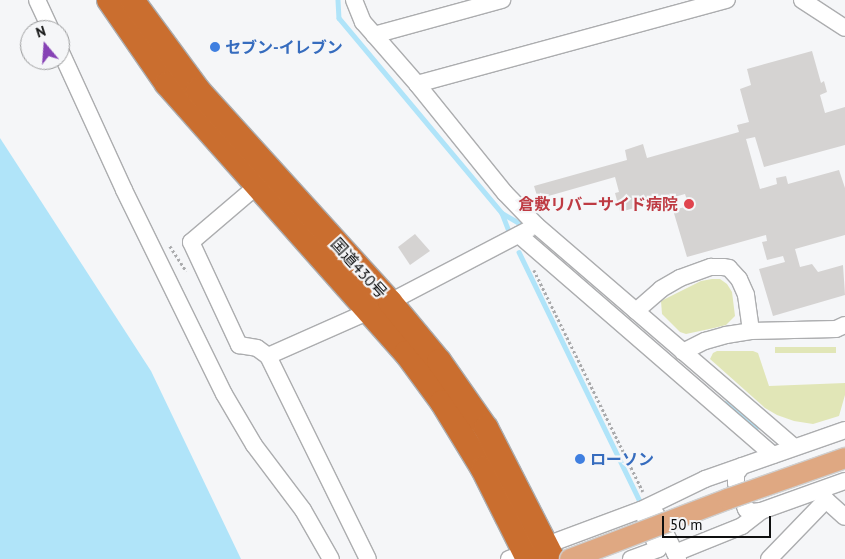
<!DOCTYPE html>
<meta charset="utf-8">
<style>
body{margin:0}
#map{position:relative;width:845px;height:559px;overflow:hidden;background:#f5f6f8;font-family:"PT Sans","Noto Sans JP",sans-serif}
div>[style]{position:absolute}
[style*='--x']{left:calc(var(--x)*1px);top:calc(var(--y)*1px);width:calc(var(--w)*1px);rotate:calc(var(--a)*1deg)}
.green>*{inset:0;background:#e1e6b7;transform-origin:0 0}
.water>*{inset:0;background:#b0e4f9}
.stream>*{height:4.5px;margin:-2.25px;padding:0 2.25px;transform-origin:2.25px;border-radius:2.25px;background:#b0e4f9}
.building>*{inset:0;background:#d5d3d2}
.path>*{height:2.5px;margin-top:-1.25px;transform-origin:0;background:repeating-linear-gradient(90deg,#aaabad 0 2.5px,transparent 0 5px)}
.roads{filter:drop-shadow(1px 0 #acadaf) drop-shadow(-1px 0 #acadaf) drop-shadow(0 1px #acadaf) drop-shadow(0 -1px #acadaf)}
.minor>*{height:16px;margin:-8px;padding:0 8px;transform-origin:8px;border-radius:8px;background:#fff}
.highway>*{height:24px;margin:-12px;padding:0 12px;transform-origin:12px;border-radius:12px;background:#ca6e2f}
.bridges{filter:drop-shadow(1px 0 #cfcfcf) drop-shadow(-1px 0 #cfcfcf) drop-shadow(0 1px #cfcfcf) drop-shadow(0 -1px #cfcfcf)}
.major-bridge>*{height:20px;margin:-10px;padding:0 10px;transform-origin:10px;border-radius:10px;background:#dfa882}
.dots>*{width:14px;height:14px;translate:-50% -50%;box-sizing:border-box;border:2px solid #f5f6f8;border-radius:50%}
span{translate:-50% -50%;white-space:nowrap;text-align:center;line-height:1.15;-webkit-text-stroke:4.5px #f5f6f8;paint-order:stroke}
.shop-label{font-size:16px;color:#366cbe;font-weight:700}
.left{translate:0 -50%;text-align:left}
.health-label{font-size:16px;color:#be3a42;font-weight:700}
.right{translate:-100% -50%;text-align:right}
.street-label{font-size:16px;color:#0e0f0f}
.north{position:absolute;left:20px;top:20px;width:50px;height:50px;box-sizing:border-box;background:#f5f6f8;border:1px solid #999a9b;border-radius:50%;rotate:342deg;font-size:14px;font-weight:700;line-height:20px;text-align:center;color:#0e0f0f}
.north::after{content:'';display:block;margin:auto;width:18px;height:22px;background:#8642b5;clip-path:polygon(50% 0,100% 100%,50% 72%,0 100%)}
.scale{position:absolute;left:662px;top:516px;width:109px;height:22px;box-sizing:border-box;border:2px solid #0e0f0f;border-top:0;padding-left:6px;font-size:15px;line-height:18px;white-space:nowrap;color:#0e0f0f;-webkit-text-stroke:4px #f5f6f8;paint-order:stroke}
</style>
<div id="map">
<div class="green">
<div style="clip-path:polygon(712px 279px,720px 279px,727px 284px,732px 292px,735px 316px,726px 325px,714px 328px,686px 334px,680px 332px,662px 314px,661px 301px,701px 281px)"></div>
<div style="left:836px;top:347px;width:6px;height:61px;rotate:90deg"></div>
<div style="clip-path:polygon(717px 351px,753px 351px,758px 353px,769px 386px,845px 383px,845px 395px,839px 416px,813px 424px,794px 421px,777px 415px,765px 408px,710px 359px,713px 353px)"></div>
</div>
<div class="water">
<div style="clip-path:polygon(0 138px,151px 371px,241px 559px,0 559px)"></div>
</div>
<div class="stream">
<div style="--x:338;--y:0;--w:18;--a:87"></div>
<div style="--x:339;--y:18;--w:254;--a:50.1"></div>
<div style="--x:502;--y:213;--w:20;--a:30"></div>
<div style="--x:502;--y:213;--w:17;--a:69"></div>
<div style="--x:519;--y:252;--w:284;--a:64.1"></div>
<div style="--x:725;--y:403;--w:40;--a:40"></div>
</div>
<div class="building">
<div style="clip-path:polygon(812px 51px,821px 83px,824px 81px,827px 92px,820px 95px,825px 113px,845px 107px,845px 145px,764px 167px,755px 137px,746px 139px,760px 189px,777px 184px,776px 178px,786px 176px,788px 184px,839px 170px,845px 188px,845px 235px,795px 249px,800px 267px,812px 264px,818px 272px,843px 265px,845px 295px,773px 316px,759px 269px,785px 262px,783px 256px,767px 260px,762px 242px,767px 241px,766px 235px,687px 257px,673px 210px,689px 206px,685px 194px,620px 212px,615px 193px,619px 192px,615px 177px,538px 199px,534px 186px,627px 160px,625px 150px,643px 144px,647px 158px,739px 132px,737px 125px,749px 122px,740px 89px,751px 85px,747px 69px)"></div>
<div style="clip-path:polygon(415px 234px,430px 251px,410px 265px,398px 247px)"></div>
</div>
<div class="path">
<div style="--x:170;--y:246;--w:30;--a:57"></div>
<div style="--x:534;--y:270;--w:247;--a:63.8"></div>
</div>
<div class="roads">
<div class="minor">
<div style="--x:37;--y:0;--w:33;--a:65"></div>
<div style="--x:354;--y:0;--w:24;--a:68"></div>
<div style="--x:363;--y:22;--w:82;--a:48.9"></div>
<div style="--x:417;--y:84;--w:140;--a:51.1"></div>
<div style="--x:505;--y:193;--w:45;--a:45.9"></div>
<div style="--x:536;--y:225;--w:340;--a:40.7"></div>
<div style="--x:802;--y:0;--w:51;--a:33.1"></div>
<div style="--x:374;--y:35;--w:133;--a:-15.3"></div>
<div style="--x:60;--y:50;--w:154;--a:65.4"></div>
<div style="--x:124;--y:190;--w:227;--a:63.9"></div>
<div style="--x:224;--y:394;--w:59;--a:59.5"></div>
<div style="--x:254;--y:445;--w:81;--a:53"></div>
<div style="--x:303;--y:510;--w:56;--a:60.3"></div>
<div style="--x:417;--y:84;--w:321;--a:-15.2"></div>
<div style="--x:258;--y:185;--w:88;--a:139.6"></div>
<div style="--x:191;--y:242;--w:114;--a:65"></div>
<div style="--x:239;--y:345;--w:18;--a:9"></div>
<div style="--x:257;--y:348;--w:14;--a:36"></div>
<div style="--x:268;--y:356;--w:226;--a:63.8"></div>
<div style="--x:519;--y:235;--w:336;--a:40.9"></div>
<div style="--x:636;--y:311;--w:33;--a:-41"></div>
<div style="--x:661;--y:289;--w:22;--a:-30"></div>
<div style="--x:680;--y:278;--w:33;--a:-20"></div>
<div style="--x:711;--y:267;--w:12;--a:0"></div>
<div style="--x:723;--y:267;--w:6;--a:9"></div>
<div style="--x:729;--y:268;--w:15;--a:48"></div>
<div style="--x:739;--y:279;--w:17;--a:66"></div>
<div style="--x:746;--y:295;--w:36;--a:82"></div>
<div style="--x:683;--y:352;--w:25;--a:-27"></div>
<div style="--x:705;--y:341;--w:22;--a:-16"></div>
<div style="--x:726;--y:335;--w:25;--a:-9"></div>
<div style="--x:751;--y:331;--w:85;--a:-1.3"></div>
<div style="--x:836;--y:329;--w:10;--a:-24"></div>
<div style="--x:268;--y:356;--w:133;--a:-23.9"></div>
<div style="--x:390;--y:302;--w:156;--a:-27.6"></div>
<div style="--x:742;--y:466;--w:10;--a:127"></div>
<div style="--x:736;--y:474;--w:9;--a:90"></div>
<div style="--x:736;--y:483;--w:28;--a:69"></div>
<div style="--x:746;--y:509;--w:7;--a:27"></div>
<div style="--x:752;--y:512;--w:9;--a:-6"></div>
<div style="--x:821;--y:491;--w:10;--a:61"></div>
<div style="--x:826;--y:500;--w:25;--a:42"></div>
<div style="--x:656;--y:514;--w:50;--a:63.9"></div>
<div style="--x:675;--y:553;--w:72;--a:-21.9"></div>
<div style="--x:742;--y:526;--w:24;--a:-38"></div>
<div style="--x:761;--y:511;--w:89;--a:-19.7"></div>
<div style="--x:509;--y:559;--w:141;--a:-20.4"></div>
<div style="--x:641;--y:510;--w:71;--a:-25.8"></div>
<div style="--x:705;--y:479;--w:148;--a:-19.3"></div>
<div style="--x:631;--y:559;--w:29;--a:-20"></div>
<div style="--x:658;--y:549;--w:33;--a:-113"></div>
<div style="--x:769;--y:559;--w:82;--a:-46"></div>
</div>
<div class="highway">
<div style="--x:109;--y:0;--w:102;--a:55.4"></div>
<div style="--x:167;--y:84;--w:360;--a:48.4"></div>
<div style="--x:406;--y:353;--w:61;--a:53.7"></div>
<div style="--x:442;--y:402;--w:79;--a:58.5"></div>
<div style="--x:483;--y:469;--w:101;--a:63.4"></div>
<div style="--x:132;--y:0;--w:112;--a:53.7"></div>
<div style="--x:198;--y:90;--w:286;--a:47.8"></div>
<div style="--x:390;--y:302;--w:77;--a:50.3"></div>
<div style="--x:439;--y:361;--w:82;--a:55"></div>
<div style="--x:486;--y:428;--w:147;--a:62.9"></div>
</div>
</div>
<div class="bridges">
<div class="major-bridge">
<div style="--x:570;--y:559;--w:169;--a:-20.8"></div>
<div style="--x:728;--y:499;--w:124;--a:-19.3"></div>
</div>
</div>
<div class="dots">
<div style="left:215px;top:47px;background:#3f7fe0"></div>
<div style="left:689px;top:204px;background:#e0444e"></div>
<div style="left:580px;top:459px;background:#3f7fe0"></div>
</div>
<div class="shop-label">
<span class="left" style="left:225px;top:47px">セブン-イレブン</span>
<span class="left" style="left:590px;top:459px">ローソン</span>
</div>
<div class="health-label">
<span class="right" style="left:678px;top:204px">倉敷リバーサイド病院</span>
</div>
<div class="street-label">
<span style="left:359px;top:268px;rotate:48deg">国道430号</span>
</div>
<div class="north">N</div>
<div class="scale">50 m</div>
</div>
